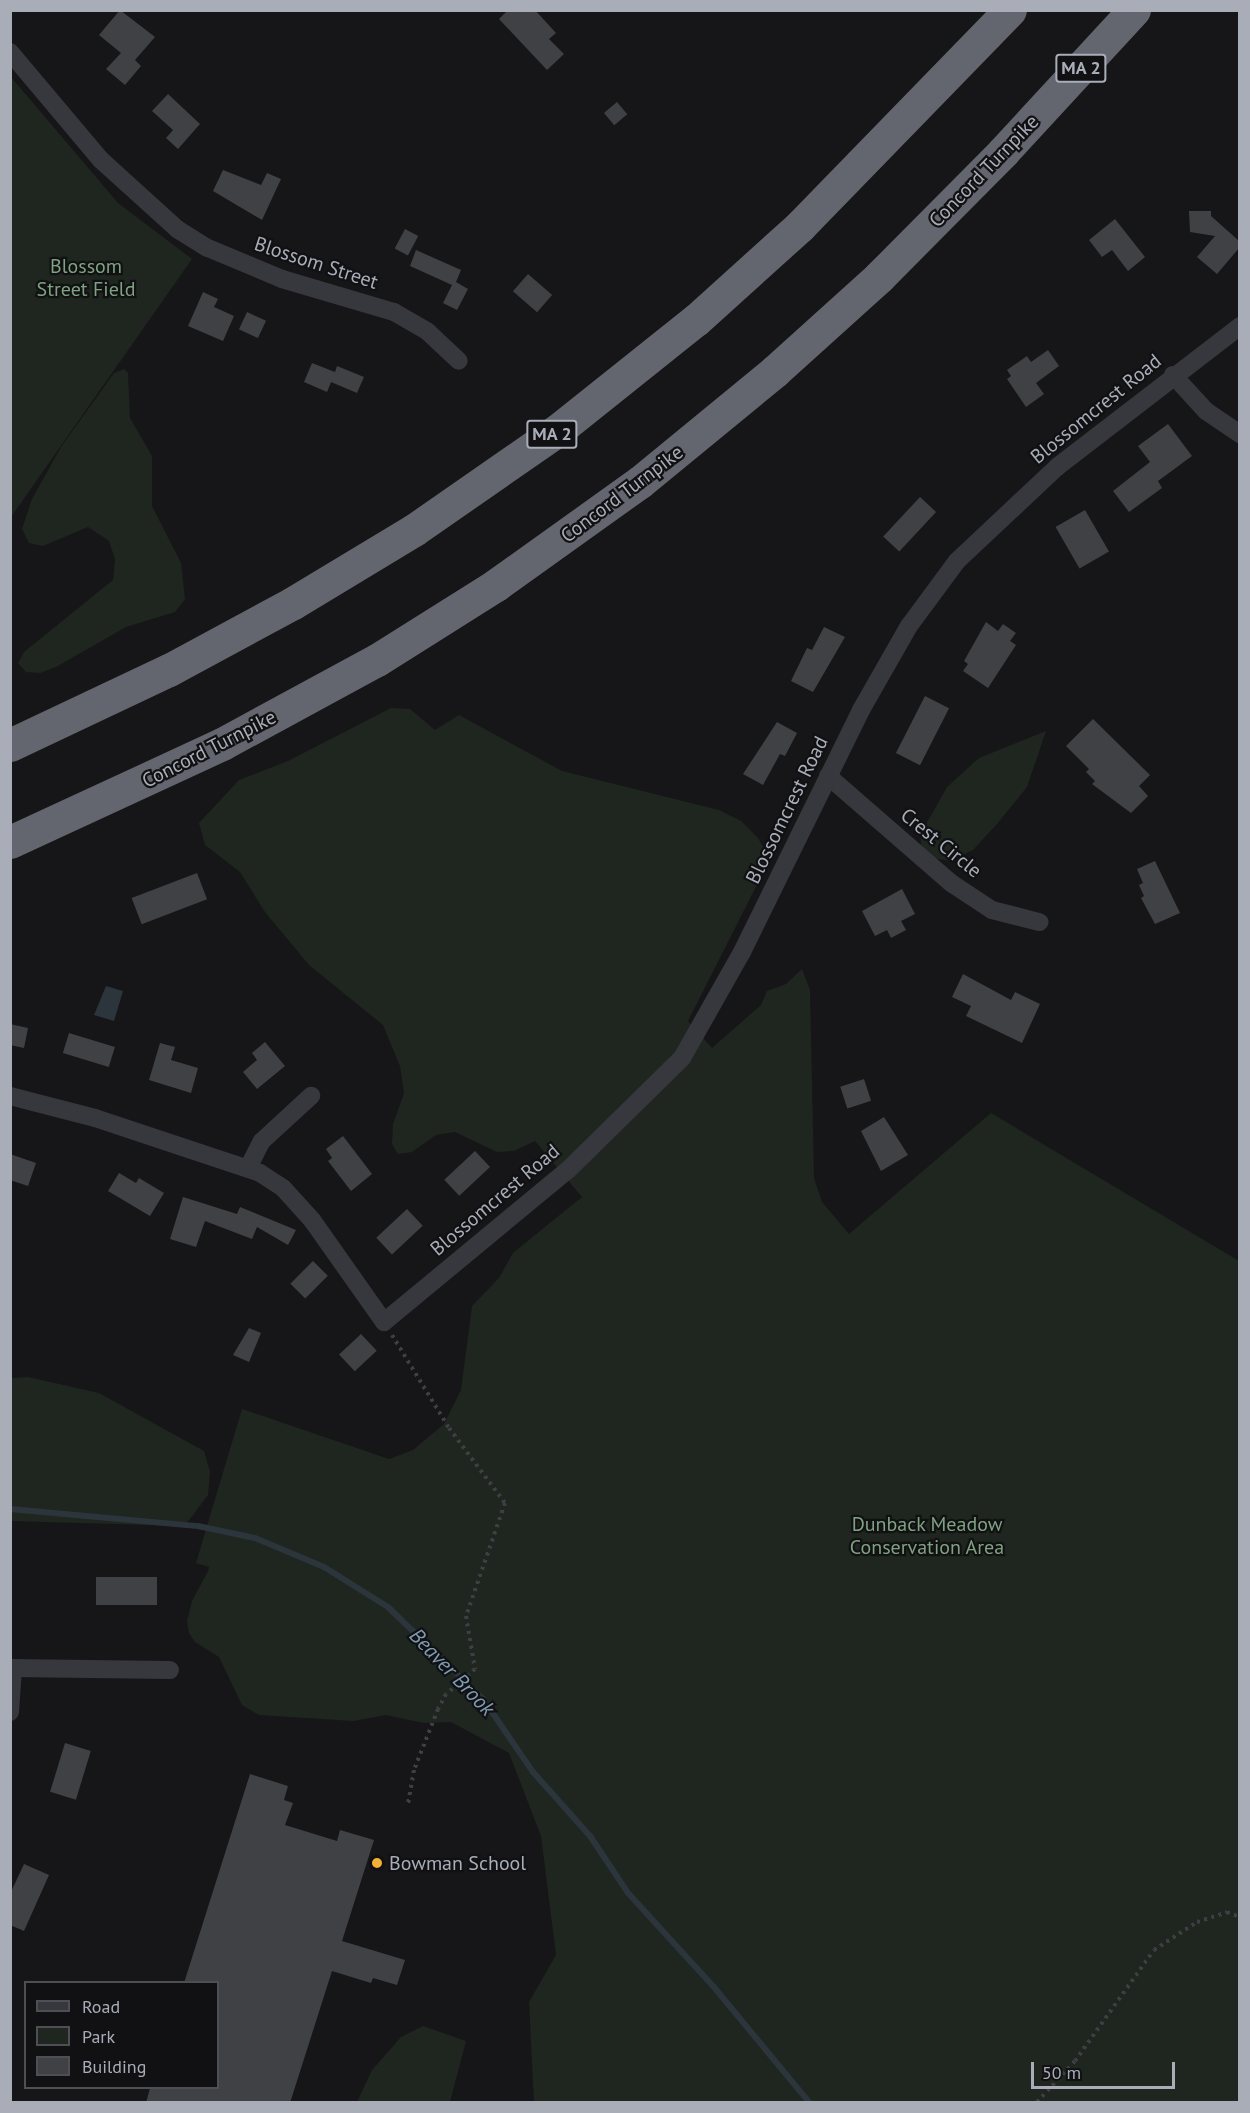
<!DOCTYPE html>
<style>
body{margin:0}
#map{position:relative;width:1250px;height:2113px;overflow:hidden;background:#161618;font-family:"PT Sans",sans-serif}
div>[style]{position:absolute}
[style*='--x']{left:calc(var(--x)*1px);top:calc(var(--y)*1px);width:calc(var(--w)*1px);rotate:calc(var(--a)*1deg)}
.green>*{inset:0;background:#1e261f}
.water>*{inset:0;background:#2c353c}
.stream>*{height:6px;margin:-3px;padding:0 3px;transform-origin:3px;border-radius:3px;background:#2c353c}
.building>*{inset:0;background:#404145;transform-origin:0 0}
.path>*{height:4px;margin-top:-2px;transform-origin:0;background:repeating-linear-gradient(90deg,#3d3f44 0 3px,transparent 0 7.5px)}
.minor>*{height:18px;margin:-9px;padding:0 9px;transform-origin:9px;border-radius:9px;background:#37383d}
.motorway>*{height:33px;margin:-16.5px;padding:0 16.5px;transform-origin:16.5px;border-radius:16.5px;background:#63666e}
.dots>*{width:16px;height:16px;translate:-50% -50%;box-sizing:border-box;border:3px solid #111113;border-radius:50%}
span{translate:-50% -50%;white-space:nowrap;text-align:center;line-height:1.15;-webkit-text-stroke:4.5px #111113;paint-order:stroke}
.shield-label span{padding:2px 4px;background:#111113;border:2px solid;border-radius:4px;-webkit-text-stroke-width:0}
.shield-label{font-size:18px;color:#a8adb8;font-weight:700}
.street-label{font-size:20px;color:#a8adb8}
.park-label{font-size:20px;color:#7fa381}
.poi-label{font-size:20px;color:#a8adb8}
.left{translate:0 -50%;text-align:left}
.water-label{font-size:21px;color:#7f9bb3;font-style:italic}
.frame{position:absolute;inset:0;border:12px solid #a8adb8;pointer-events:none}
.legend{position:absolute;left:24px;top:1981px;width:195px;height:108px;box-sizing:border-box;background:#111113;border:2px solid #4d4f55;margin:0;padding:8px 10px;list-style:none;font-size:18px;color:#a8adb8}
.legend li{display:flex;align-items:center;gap:12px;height:30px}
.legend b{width:30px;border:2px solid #4d4f55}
.scale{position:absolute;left:1031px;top:2062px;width:144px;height:27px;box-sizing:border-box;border:3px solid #a8adb8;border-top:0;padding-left:8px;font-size:18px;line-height:21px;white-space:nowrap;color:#a8adb8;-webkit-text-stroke:4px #111113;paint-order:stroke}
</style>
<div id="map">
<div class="green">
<div style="clip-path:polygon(11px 77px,118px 203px,192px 259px,11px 517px)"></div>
<div style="clip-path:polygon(124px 369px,128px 373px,130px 418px,152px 456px,152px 506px,181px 563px,185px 599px,175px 612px,126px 627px,56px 667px,40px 673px,26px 672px,18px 663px,24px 652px,113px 580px,115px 559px,109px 541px,88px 527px,43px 546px,29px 543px,22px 529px,32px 499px,61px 447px,114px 373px)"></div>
<div style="clip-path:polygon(391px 708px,410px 709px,435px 730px,459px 715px,562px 771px,719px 810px,741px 821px,758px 838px,770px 859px,688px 1021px,712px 1048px,761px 1005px,767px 991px,786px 984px,802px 969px,810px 990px,814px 1178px,822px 1202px,849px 1234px,991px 1113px,1239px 1261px,1239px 2102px,534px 2102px,529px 2002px,556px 1955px,541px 1836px,509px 1753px,451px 1722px,424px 1723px,386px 1715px,353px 1721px,259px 1715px,242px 1705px,219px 1657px,195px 1642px,189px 1633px,187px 1621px,192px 1601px,208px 1571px,209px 1567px,196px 1563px,242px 1409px,389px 1459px,413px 1450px,444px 1424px,461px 1390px,472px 1306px,499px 1278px,513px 1253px,582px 1197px,535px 1141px,514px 1151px,497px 1152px,455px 1132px,436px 1135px,412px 1152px,398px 1154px,392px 1144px,393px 1124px,404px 1093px,400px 1066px,383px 1025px,309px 965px,265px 912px,240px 872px,205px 845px,199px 823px,239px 780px,288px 761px)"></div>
<div style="clip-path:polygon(1046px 731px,1027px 787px,997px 824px,973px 850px,950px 861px,934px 858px,921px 846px,921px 833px,947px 787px,979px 758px)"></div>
<div style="clip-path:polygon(28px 1377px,99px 1393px,204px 1451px,210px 1472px,208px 1495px,190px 1519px,183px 1526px,11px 1521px,11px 1378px)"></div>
<div style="clip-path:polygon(423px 2026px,466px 2041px,450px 2102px,357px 2102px,372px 2070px,401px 2037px)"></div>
</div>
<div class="water">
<div style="clip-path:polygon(106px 986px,123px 991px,114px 1021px,94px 1015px)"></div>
</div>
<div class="stream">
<div style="--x:10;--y:1509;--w:189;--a:5.2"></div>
<div style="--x:198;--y:1526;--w:58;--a:11.9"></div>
<div style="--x:255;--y:1538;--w:75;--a:22.8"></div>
<div style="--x:324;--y:1567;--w:75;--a:32"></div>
<div style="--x:388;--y:1607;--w:132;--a:44.1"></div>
<div style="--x:483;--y:1699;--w:88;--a:55.6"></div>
<div style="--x:533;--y:1772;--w:86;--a:48.3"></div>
<div style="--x:590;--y:1836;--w:69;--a:56.3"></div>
<div style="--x:628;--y:1893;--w:126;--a:47.6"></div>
<div style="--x:713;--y:1986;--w:151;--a:50.4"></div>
</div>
<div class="building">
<div style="clip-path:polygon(120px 10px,155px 37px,135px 60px,141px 66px,125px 85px,106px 69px,121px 53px,99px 35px)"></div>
<div style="clip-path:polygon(508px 10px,535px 10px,556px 33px,549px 39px,564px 54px,547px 70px,499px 19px)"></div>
<div style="clip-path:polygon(168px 94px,200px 124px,178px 149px,166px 138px,173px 130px,152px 111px)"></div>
<div style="left:617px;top:102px;width:16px;height:17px;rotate:50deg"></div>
<div style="clip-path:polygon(223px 170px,261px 185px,267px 173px,281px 179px,262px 220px,213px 191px)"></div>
<div style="clip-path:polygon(1189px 211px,1211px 211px,1211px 216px,1239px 241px,1239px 248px,1217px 274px,1197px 257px,1215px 236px,1190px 232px)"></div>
<div style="clip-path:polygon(1115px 219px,1145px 257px,1128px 271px,1112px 250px,1102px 257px,1089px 240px)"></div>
<div style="left:405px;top:229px;width:15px;height:22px;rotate:28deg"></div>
<div style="clip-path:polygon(416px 250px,461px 270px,456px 282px,468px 289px,457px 310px,443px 303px,452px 285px,410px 266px)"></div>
<div style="left:528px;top:274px;width:32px;height:23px;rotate:41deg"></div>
<div style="clip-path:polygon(203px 292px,218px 299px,214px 307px,234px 316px,223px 341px,188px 326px)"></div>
<div style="left:247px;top:312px;width:21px;height:19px;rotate:25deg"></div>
<div style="clip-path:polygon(1048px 350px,1059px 366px,1036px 383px,1044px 394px,1026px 407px,1007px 379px,1011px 376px,1007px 370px,1027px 356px,1031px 362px)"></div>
<div style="clip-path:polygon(312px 363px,335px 372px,337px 366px,364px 377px,357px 393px,331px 382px,327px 392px,304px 382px)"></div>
<div style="clip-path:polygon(1168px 424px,1192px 456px,1158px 481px,1162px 488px,1129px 512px,1113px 491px,1150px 462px,1138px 446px)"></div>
<div style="left:920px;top:497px;width:22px;height:54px;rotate:43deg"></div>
<div style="left:1085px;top:510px;width:48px;height:34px;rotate:60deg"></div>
<div style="clip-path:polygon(986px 622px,998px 631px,1003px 624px,1016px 633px,1010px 641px,1016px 645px,988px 688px,963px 671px,968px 664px,964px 661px)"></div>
<div style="clip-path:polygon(824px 627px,845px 637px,813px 692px,791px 681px,807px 648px,812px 650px)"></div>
<div style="left:925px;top:696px;width:27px;height:64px;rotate:27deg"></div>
<div style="clip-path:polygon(1093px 719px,1150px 775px,1139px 786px,1148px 796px,1131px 813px,1092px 784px,1095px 781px,1086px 772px,1089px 769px,1066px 746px)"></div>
<div style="clip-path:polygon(777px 722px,797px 733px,785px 756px,780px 754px,763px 785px,743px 774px)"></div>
<div style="clip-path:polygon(1155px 861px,1180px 913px,1155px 924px,1141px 898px,1144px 896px,1139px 885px,1143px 883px,1137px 869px)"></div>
<div style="left:197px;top:873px;width:28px;height:70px;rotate:69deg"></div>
<div style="clip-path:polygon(902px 889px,915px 914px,901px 921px,906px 930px,891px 938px,887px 930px,875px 936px,862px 911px)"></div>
<div style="clip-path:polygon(963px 974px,1011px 1000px,1015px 992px,1040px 1004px,1022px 1043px,966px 1016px,971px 1006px,952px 997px)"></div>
<div style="clip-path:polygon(10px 1024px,28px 1028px,24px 1048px,10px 1045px)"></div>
<div style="left:69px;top:1033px;width:48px;height:21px;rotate:17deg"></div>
<div style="clip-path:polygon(265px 1042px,285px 1066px,257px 1089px,243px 1072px,257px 1060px,252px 1053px)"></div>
<div style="clip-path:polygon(160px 1043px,175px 1047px,171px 1060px,198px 1068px,191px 1093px,149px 1080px)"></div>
<div style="left:864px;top:1079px;width:23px;height:25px;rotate:72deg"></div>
<div style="clip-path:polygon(884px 1117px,908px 1155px,881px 1171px,861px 1131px)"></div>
<div style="clip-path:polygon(343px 1136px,372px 1174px,351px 1191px,328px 1161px,332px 1158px,326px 1149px)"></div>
<div style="left:475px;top:1151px;width:22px;height:42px;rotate:47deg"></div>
<div style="clip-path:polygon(10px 1154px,36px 1163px,28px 1186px,10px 1180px)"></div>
<div style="clip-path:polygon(119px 1173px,136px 1183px,139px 1178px,164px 1193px,150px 1216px,108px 1191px)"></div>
<div style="clip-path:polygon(183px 1197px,237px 1214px,240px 1207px,296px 1230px,288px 1245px,257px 1227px,252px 1239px,205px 1221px,196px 1247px,170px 1239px)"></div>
<div style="left:407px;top:1209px;width:23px;height:42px;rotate:47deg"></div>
<div style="left:313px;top:1261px;width:21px;height:32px;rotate:45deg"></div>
<div style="clip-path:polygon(249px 1328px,261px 1333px,249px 1362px,233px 1355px)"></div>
<div style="left:361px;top:1334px;width:23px;height:30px;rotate:47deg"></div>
<div style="left:96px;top:1577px;width:61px;height:28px"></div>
<div style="left:65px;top:1743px;width:27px;height:51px;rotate:17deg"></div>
<div style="clip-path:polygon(250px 1774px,288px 1786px,284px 1800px,293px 1803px,285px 1825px,337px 1841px,340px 1830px,374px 1840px,342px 1941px,405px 1960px,397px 1985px,373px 1978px,371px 1983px,332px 1971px,290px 2103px,146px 2103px,150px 2088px,218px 2088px,218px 1983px,184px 1983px)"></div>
<div style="clip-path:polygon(24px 1864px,49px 1875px,24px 1931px,10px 1925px,10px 1894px)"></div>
</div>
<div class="path">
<div style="--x:392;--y:1335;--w:109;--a:58.5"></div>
<div style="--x:449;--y:1428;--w:94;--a:53.3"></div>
<div style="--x:505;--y:1503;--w:120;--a:109"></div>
<div style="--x:466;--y:1616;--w:54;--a:80.4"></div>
<div style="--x:475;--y:1669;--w:38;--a:139"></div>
<div style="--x:446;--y:1694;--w:17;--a:118"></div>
<div style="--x:438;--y:1709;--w:66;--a:111.5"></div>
<div style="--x:414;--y:1770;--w:34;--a:100"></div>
<div style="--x:1037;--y:2102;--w:56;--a:-47.2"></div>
<div style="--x:1075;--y:2061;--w:136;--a:-54.6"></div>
<div style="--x:1154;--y:1950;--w:51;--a:-33.1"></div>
<div style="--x:1197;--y:1922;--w:32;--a:-18"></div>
<div style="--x:1227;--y:1912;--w:14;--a:21"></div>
</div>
<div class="minor">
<div style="--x:10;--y:52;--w:141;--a:49.9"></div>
<div style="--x:101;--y:160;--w:103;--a:42.2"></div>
<div style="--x:177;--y:229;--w:36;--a:32"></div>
<div style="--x:208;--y:248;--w:80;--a:22.7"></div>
<div style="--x:282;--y:279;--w:117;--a:16.4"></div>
<div style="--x:394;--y:312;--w:39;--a:30"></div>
<div style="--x:428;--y:332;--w:42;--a:43.1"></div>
<div style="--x:1173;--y:375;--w:49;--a:47.5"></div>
<div style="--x:1206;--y:411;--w:41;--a:34.1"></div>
<div style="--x:828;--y:776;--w:163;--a:41"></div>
<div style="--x:951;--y:883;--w:49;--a:33.4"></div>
<div style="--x:992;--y:910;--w:49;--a:14.3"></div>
<div style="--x:10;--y:1096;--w:88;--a:14.5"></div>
<div style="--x:95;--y:1118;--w:174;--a:18.4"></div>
<div style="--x:260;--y:1173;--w:27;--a:33"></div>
<div style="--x:283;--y:1188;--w:43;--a:47.8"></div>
<div style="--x:312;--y:1220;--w:125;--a:54.8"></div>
<div style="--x:384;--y:1322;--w:240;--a:-39.6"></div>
<div style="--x:569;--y:1169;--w:158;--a:-44.5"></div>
<div style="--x:682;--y:1058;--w:122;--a:-60.5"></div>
<div style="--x:742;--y:952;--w:270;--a:-63.8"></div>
<div style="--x:861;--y:710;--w:97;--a:-60.3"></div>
<div style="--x:909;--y:626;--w:81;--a:-53.6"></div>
<div style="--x:957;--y:561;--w:137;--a:-43.2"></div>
<div style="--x:1057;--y:467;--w:231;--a:-37.6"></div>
<div style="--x:248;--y:1168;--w:30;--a:-63"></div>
<div style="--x:262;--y:1141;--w:67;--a:-42.6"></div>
<div style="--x:10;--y:1668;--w:160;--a:0.7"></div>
<div style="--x:10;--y:1712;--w:44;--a:-86.1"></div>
</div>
<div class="motorway">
<div style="--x:10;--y:745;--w:176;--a:-25.3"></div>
<div style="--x:169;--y:670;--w:141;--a:-28.4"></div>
<div style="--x:293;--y:603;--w:141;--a:-31.1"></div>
<div style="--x:414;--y:530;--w:175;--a:-34.8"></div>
<div style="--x:558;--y:430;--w:176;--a:-38.6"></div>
<div style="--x:696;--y:320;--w:140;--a:-42.1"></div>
<div style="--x:800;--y:226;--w:301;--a:-45.8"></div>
<div style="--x:10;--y:842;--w:234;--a:-24.8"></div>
<div style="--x:222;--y:744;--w:176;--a:-28.5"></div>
<div style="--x:377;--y:660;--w:141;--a:-32.2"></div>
<div style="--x:496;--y:585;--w:177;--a:-35.6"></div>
<div style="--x:640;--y:482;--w:175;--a:-39.4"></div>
<div style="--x:775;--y:371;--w:140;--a:-42.1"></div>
<div style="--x:879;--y:277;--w:176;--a:-45.2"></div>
<div style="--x:1003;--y:152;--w:193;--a:-47.3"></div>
</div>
<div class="dots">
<div style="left:377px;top:1863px;background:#f2b134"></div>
</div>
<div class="shield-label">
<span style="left:1081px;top:68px">MA 2</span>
<span style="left:552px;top:434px">MA 2</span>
</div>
<div class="street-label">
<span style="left:984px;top:171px;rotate:-46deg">Concord Turnpike</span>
<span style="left:316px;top:263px;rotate:18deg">Blossom Street</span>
<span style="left:1096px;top:409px;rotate:-39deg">Blossomcrest Road</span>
<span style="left:622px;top:494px;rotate:-37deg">Concord Turnpike</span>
<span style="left:209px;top:749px;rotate:-27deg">Concord Turnpike</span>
<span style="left:787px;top:810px;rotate:-64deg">Blossomcrest Road</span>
<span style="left:941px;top:843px;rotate:39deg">Crest Circle</span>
<span style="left:495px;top:1200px;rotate:-40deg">Blossomcrest Road</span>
</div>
<div class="park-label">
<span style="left:86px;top:278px">Blossom<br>Street Field</span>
<span style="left:927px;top:1536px">Dunback Meadow<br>Conservation Area</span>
</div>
<div class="poi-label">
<span class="left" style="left:389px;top:1863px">Bowman School</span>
</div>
<div class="water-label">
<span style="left:452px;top:1672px;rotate:46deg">Beaver Brook</span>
</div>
<div class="frame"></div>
<ul class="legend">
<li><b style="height:8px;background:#37383d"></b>Road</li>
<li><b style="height:16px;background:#1e261f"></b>Park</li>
<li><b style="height:16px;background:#404145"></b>Building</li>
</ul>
<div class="scale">50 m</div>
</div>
